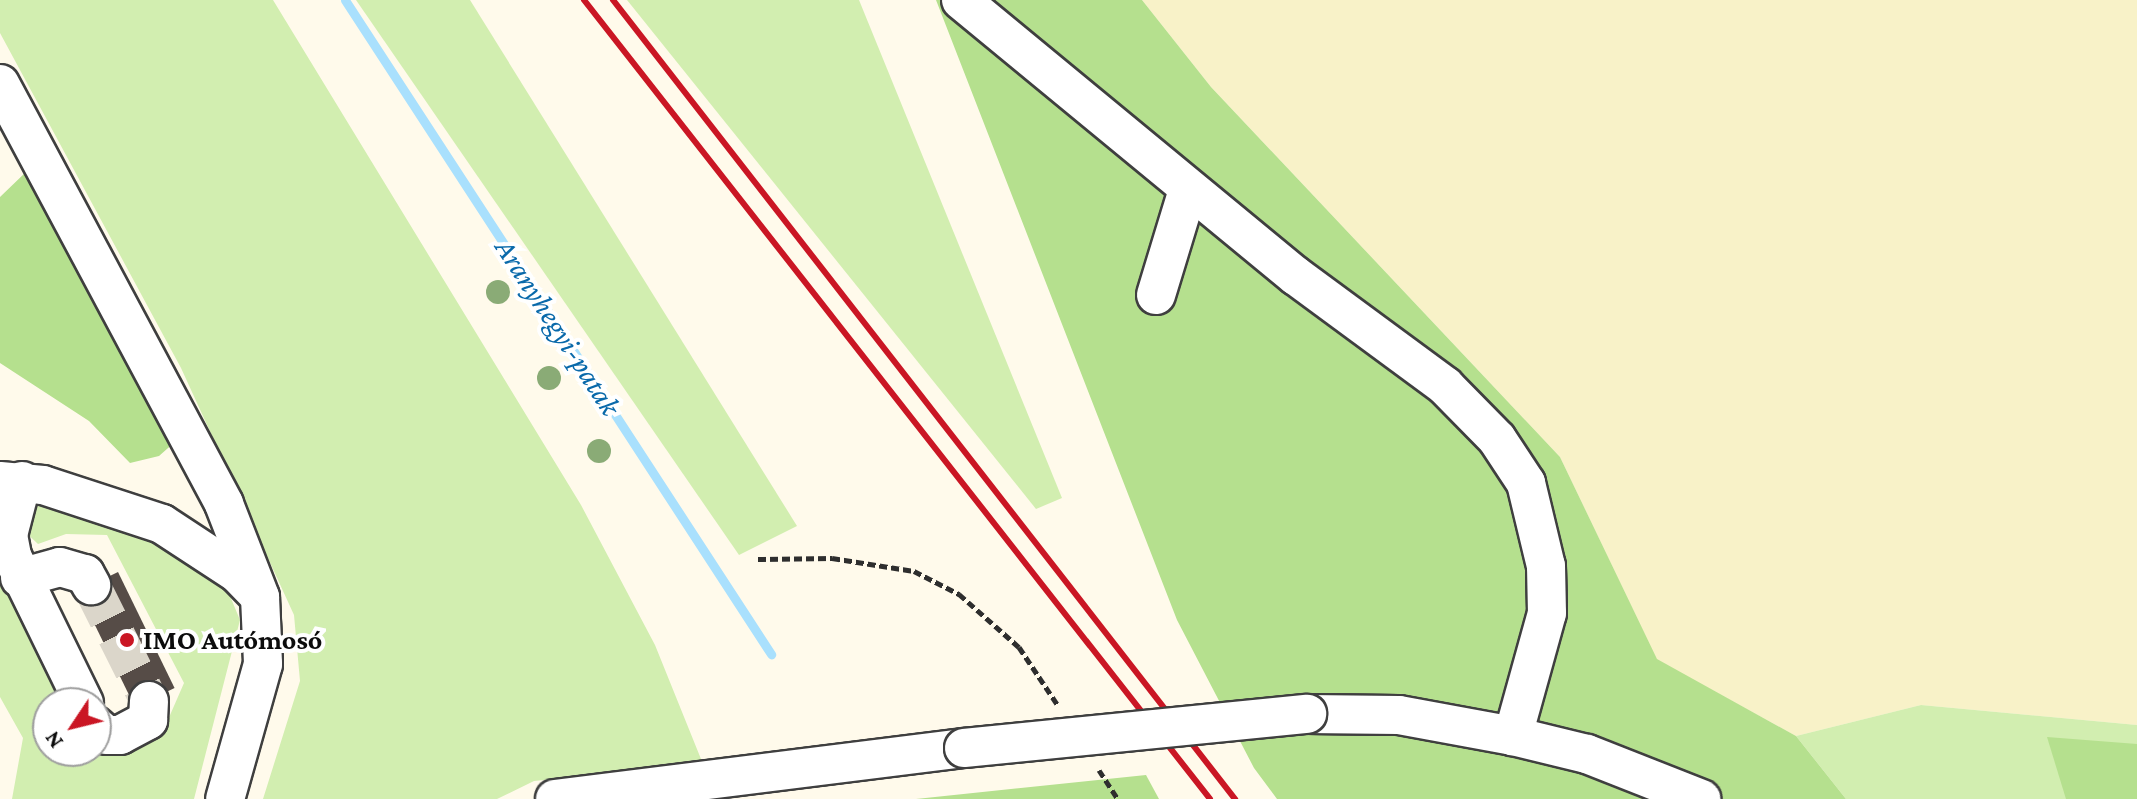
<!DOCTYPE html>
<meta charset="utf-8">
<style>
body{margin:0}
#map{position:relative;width:2137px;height:799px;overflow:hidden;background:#fffaeb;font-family:"Crimson Pro",serif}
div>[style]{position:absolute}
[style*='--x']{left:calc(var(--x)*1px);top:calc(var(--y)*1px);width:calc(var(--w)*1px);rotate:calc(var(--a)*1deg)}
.farmland>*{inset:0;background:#f8f2c8}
.green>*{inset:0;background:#d2eeb0}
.forest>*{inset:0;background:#b5e08e}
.stream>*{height:9px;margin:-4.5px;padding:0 4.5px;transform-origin:4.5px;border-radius:4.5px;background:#a9e0fd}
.building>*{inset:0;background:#564c47;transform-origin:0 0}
.minor-tunnel>*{height:38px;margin-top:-19px;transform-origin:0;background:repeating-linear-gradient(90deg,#dbd6ca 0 38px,transparent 0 57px)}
.path>*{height:5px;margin-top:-2.5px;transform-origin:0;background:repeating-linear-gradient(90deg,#2e2e2e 0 8px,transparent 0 12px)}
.roads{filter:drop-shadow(2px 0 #3f3f3f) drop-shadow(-2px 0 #3f3f3f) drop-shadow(0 2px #3f3f3f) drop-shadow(0 -2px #3f3f3f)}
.minor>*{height:38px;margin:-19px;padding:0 19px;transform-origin:19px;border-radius:19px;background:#fff}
.rail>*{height:6px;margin:-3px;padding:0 3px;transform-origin:3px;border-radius:3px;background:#ca1624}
.bridges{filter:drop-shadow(2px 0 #3f3f3f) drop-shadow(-2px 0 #3f3f3f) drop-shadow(0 2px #3f3f3f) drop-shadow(0 -2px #3f3f3f)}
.minor-bridge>*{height:38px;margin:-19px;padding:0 19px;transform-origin:19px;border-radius:19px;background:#fff}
.trees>*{width:24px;height:24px;margin:-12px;border-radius:50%;background:#8aab76}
.dots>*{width:22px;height:22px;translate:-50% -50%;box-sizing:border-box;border:4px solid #fff;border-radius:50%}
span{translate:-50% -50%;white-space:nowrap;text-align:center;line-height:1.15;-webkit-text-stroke:8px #fff;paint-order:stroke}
.poi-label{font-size:28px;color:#0c0c0c;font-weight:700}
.left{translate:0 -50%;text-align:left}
.water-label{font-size:30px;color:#0969aa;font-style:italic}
.north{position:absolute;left:32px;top:687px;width:80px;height:80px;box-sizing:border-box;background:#fff;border:2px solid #9e9e9e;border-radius:50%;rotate:235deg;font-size:22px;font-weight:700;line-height:32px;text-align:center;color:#0c0c0c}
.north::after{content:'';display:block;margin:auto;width:28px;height:36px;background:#ca1624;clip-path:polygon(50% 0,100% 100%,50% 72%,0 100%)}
</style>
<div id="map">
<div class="farmland">
<div style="clip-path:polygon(1142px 0,2137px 0,2137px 725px,1921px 705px,1796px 736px,1657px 660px,1560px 457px,1211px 87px)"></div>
</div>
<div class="green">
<div style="clip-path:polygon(0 0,273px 0,581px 505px,655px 645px,703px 764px,534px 781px,497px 799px,263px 799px,300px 681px,294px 615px,181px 368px,0 33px)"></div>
<div style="clip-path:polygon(356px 0,470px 0,797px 526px,739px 555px)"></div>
<div style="clip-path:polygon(627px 0,859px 0,1062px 498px,1036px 509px)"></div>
<div style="clip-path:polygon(32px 488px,134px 518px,225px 584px,240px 620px,194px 799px,12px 799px,23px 738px,0 697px,0 562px,68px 703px,48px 703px,48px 751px,96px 751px,96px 741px,167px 722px,184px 683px,107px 535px,66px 534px,38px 544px,21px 528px)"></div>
<div style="clip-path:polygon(1921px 705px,2137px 725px,2137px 799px,1846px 799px,1796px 736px)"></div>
</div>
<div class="forest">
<div style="clip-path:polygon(936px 0,1142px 0,1211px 87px,1560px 457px,1657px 659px,1796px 736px,1846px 799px,1277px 799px,1254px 768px,1177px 620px)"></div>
<div style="clip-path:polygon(27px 171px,176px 441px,159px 456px,130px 463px,89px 421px,0 363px,0 197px)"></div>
<div style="clip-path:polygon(2047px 737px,2137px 744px,2137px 799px,2066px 799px)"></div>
<div style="clip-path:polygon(1146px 775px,1159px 799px,916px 799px)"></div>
</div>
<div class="stream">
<div style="--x:345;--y:0;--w:781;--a:56.92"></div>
</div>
<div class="building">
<div style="left:118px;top:572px;width:129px;height:44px;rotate:64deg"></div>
</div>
<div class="minor-tunnel">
<div style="--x:91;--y:585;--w:130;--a:63.4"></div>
</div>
<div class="path">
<div style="--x:758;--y:559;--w:74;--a:-0.8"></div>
<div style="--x:832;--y:558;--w:83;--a:9"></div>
<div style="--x:914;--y:571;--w:51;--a:27.1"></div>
<div style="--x:959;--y:594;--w:80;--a:41.5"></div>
<div style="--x:1019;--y:647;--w:69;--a:56.3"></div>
<div style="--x:1099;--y:770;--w:35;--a:57"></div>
</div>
<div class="roads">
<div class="minor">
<div style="--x:961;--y:0;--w:434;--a:39.5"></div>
<div style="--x:1296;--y:276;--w:185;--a:36.4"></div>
<div style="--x:1445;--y:386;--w:74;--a:45.5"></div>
<div style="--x:1497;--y:439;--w:53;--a:56.6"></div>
<div style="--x:1526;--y:483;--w:85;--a:76.5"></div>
<div style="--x:1546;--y:566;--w:47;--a:88.8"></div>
<div style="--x:1547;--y:613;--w:128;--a:105.5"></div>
<div style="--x:0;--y:84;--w:476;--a:61.9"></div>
<div style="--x:224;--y:504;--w:100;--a:68.8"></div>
<div style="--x:260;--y:597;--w:67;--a:87.4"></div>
<div style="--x:263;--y:664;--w:140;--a:105.7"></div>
<div style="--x:1156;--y:295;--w:110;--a:-73.1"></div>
<div style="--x:0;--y:481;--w:43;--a:5.3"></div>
<div style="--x:43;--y:485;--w:125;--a:18.1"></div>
<div style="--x:162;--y:524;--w:90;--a:33.2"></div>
<div style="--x:237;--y:573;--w:30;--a:46"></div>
<div style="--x:22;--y:481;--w:56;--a:104.5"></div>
<div style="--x:8;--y:535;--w:21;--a:79"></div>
<div style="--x:12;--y:556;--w:164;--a:63.9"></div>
<div style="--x:20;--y:578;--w:41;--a:-15.4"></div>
<div style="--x:60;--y:567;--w:26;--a:16"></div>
<div style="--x:85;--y:574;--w:13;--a:61"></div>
<div style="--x:1307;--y:714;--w:92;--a:0.6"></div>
<div style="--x:1399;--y:715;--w:116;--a:10.4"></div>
<div style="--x:1513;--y:736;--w:76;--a:13.7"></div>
<div style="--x:1587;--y:754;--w:123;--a:21.5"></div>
<div style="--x:96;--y:726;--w:13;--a:42"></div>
<div style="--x:106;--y:735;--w:14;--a:0"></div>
<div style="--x:120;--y:735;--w:32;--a:-28"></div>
<div style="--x:148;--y:720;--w:19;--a:-87"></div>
<div style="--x:555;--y:799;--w:412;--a:-7.1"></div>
</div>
</div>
<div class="rail">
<div style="--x:584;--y:0;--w:1015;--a:51.92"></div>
<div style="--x:613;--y:0;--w:1013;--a:52.1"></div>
</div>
<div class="bridges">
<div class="minor-bridge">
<div style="--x:964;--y:748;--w:345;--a:-5.7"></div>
</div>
</div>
<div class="trees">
<div style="left:498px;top:292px"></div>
<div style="left:549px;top:378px"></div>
<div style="left:599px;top:451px"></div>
</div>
<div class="dots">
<div style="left:127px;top:640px;background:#ca1624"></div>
</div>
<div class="poi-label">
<span class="left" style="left:143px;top:640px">IMO Autómosó</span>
</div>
<div class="water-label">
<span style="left:558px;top:327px;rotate:57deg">Aranyhegyi-patak</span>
</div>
<div class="north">N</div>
</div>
